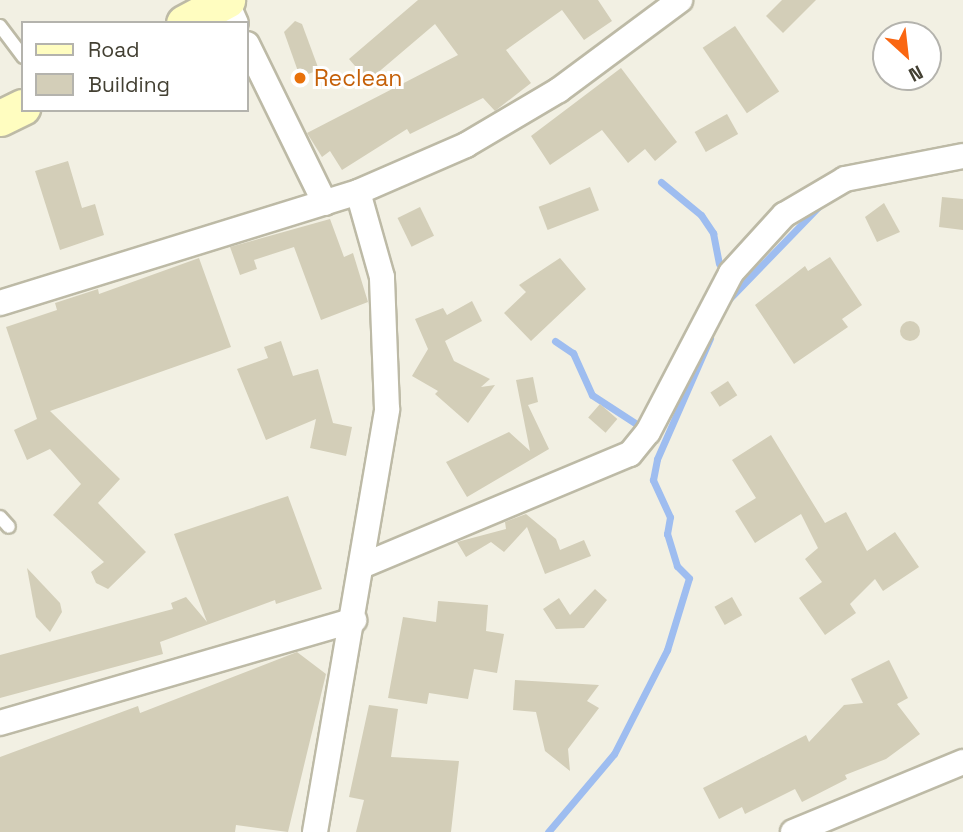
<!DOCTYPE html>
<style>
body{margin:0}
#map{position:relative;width:963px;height:832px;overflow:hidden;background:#f2f0e3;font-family:"Space Grotesk",sans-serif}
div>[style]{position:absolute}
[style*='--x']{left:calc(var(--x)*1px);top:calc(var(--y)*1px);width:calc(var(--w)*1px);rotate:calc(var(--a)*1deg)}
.stream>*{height:7px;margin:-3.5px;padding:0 3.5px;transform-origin:3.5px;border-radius:3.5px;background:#9ebdf0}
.building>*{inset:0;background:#d3ceb8;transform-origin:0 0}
.round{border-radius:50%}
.roads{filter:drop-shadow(2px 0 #bdbaa6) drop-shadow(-2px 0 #bdbaa6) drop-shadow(0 2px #bdbaa6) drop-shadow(0 -2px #bdbaa6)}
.lane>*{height:12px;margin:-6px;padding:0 6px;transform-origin:6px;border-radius:6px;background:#fff}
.street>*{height:24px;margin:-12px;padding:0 12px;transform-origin:12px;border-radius:12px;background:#fff}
.secondary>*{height:35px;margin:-17.5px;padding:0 17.5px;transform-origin:17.5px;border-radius:17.5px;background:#fffdc0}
.dots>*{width:19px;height:19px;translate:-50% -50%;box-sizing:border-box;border:4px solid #fff;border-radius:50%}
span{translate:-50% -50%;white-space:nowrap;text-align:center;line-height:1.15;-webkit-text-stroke:6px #fff;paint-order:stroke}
.food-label{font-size:23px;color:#c56008}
.left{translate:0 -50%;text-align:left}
.legend{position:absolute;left:21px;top:21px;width:228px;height:91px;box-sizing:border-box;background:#fff;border:2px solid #b4b3ad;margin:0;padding:9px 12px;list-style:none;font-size:21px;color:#434033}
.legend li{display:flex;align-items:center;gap:14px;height:35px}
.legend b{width:35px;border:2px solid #b4b3ad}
.north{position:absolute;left:872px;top:21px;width:70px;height:70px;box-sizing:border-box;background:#fff;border:2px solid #b4b3ad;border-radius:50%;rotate:153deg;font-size:19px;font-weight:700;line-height:28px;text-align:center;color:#434033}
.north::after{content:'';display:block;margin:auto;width:24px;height:32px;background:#fa6611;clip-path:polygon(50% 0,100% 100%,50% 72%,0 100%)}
</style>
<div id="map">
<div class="stream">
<div style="--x:661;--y:182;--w:52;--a:39.5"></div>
<div style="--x:701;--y:215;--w:22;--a:56"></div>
<div style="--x:713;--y:233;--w:31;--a:79"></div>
<div style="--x:729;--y:299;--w:128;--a:-45.9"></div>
<div style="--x:555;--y:341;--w:22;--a:34"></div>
<div style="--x:573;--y:353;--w:46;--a:65.7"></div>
<div style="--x:592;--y:395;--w:55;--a:33.1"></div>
<div style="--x:548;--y:832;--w:102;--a:-49.8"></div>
<div style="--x:614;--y:754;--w:117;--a:-63"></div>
<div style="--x:667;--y:650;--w:75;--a:-73"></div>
<div style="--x:689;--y:578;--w:17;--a:-135"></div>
<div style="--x:677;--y:566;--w:34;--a:-107"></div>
<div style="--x:667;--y:534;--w:17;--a:-80"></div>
<div style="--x:670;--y:517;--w:41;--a:-114.7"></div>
<div style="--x:653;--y:480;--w:21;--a:-79"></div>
<div style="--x:657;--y:459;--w:132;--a:-66.3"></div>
</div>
<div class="building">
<div style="clip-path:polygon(418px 0,598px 0,612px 21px,584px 40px,562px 10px,506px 50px,531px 83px,495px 111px,483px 98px,410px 134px,407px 129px,342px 170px,330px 151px,322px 157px,307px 133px,458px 55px,435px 24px,368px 81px,349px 59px)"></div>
<div style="clip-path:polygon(782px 0,816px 0,783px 33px,766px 16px)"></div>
<div style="clip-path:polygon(295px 21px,302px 24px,319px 70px,300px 77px,284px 32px)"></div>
<div style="left:735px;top:26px;width:79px;height:39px;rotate:56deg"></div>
<div style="clip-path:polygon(621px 68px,677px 142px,655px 161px,645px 149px,628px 163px,602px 130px,550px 165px,531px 136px)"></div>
<div style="left:727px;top:114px;width:23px;height:37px;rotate:61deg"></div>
<div style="clip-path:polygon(68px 161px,82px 208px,95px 204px,104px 235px,60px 250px,35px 171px)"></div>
<div style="left:590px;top:187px;width:25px;height:55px;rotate:69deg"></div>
<div style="clip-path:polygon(942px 197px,963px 199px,963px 230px,939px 227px)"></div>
<div style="clip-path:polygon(884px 203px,900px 232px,877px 242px,865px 217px)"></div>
<div style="left:420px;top:207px;width:32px;height:25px;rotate:64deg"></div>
<div style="clip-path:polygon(330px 219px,344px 257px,353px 253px,368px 302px,321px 320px,294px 247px,254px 260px,257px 269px,240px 275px,230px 247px)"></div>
<div style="clip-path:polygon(830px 257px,862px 305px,842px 319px,848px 327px,794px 364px,755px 305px,805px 266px,808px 271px)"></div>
<div style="clip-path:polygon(199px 258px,231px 347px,50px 411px,120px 479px,98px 503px,146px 552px,108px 589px,96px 583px,91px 572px,104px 562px,53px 515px,81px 484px,50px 449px,27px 460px,14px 430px,37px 419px,6px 327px,57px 310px,55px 303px,98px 289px,99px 294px)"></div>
<div style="clip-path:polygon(560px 258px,586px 289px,531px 341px,504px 313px,526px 292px,519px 285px)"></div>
<div style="clip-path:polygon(472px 301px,482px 321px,445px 341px,454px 361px,490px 379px,481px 387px,495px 385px,468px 423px,435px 394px,438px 391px,412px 376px,428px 349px,415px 319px,443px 308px,447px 315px)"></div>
<div class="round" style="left:900px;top:321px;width:20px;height:20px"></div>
<div style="clip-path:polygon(281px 341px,293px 376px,318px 369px,333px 423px,352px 427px,346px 456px,310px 448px,316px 419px,266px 440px,237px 369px,268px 358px,264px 347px)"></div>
<div style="clip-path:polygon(533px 377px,538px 402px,528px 405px,549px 449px,467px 497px,446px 462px,509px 432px,530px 451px,516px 380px)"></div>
<div style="left:728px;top:381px;width:17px;height:21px;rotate:57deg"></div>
<div style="left:600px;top:404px;width:23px;height:18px;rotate:41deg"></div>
<div style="clip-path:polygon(771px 435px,825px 523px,846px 512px,867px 551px,895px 532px,919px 567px,883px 591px,875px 579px,850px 604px,856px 613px,825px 635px,799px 598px,822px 582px,805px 559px,818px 548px,801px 514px,755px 543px,735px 511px,756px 498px,732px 460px)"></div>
<div style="clip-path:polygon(288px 496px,322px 589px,276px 604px,275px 600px,160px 642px,163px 654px,0 698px,0 655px,173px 609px,171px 603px,186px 597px,207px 622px,174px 534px)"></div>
<div style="clip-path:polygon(526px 514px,556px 539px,560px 550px,584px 540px,591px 556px,545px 574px,527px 527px,504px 552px,491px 542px,466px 557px,457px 542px,506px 529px,505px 522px)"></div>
<div style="clip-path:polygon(27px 568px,60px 603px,62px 612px,50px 632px,36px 617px)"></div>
<div style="clip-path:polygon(595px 589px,607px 600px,584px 628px,556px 629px,543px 609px,559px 598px,570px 615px)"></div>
<div style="left:732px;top:597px;width:21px;height:20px;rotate:61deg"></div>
<div style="clip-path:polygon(438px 601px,488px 605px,486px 631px,504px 634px,497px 673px,474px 669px,468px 699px,429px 693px,427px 704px,388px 698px,403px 617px,436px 622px)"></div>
<div style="clip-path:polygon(297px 652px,326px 674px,288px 832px,236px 825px,235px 832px,0 832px,0 757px,138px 706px,140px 713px)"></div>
<div style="clip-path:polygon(889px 660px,908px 698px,897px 704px,920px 734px,886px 759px,845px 775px,847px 779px,802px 802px,795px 789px,745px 814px,742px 807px,719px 819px,703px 788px,806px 735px,809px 742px,844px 705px,863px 703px,851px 679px)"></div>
<div style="clip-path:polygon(515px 680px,599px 685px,587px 701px,599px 708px,568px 749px,570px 771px,545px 751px,536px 712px,513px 710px)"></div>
<div style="clip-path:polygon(369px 705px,398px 709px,391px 757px,459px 761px,451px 832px,356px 832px,364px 800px,349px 797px)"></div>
</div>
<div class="roads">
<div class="lane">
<div style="--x:0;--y:26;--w:39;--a:53"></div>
<div style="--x:0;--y:517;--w:13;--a:48"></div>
</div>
<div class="street">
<div style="--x:226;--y:1;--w:24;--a:66"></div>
<div style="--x:247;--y:44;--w:177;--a:63.9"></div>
<div style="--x:0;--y:303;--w:375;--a:-17.2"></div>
<div style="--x:358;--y:192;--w:118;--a:-23.5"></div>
<div style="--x:466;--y:145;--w:108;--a:-30.6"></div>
<div style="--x:559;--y:90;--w:151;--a:-36.6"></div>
<div style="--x:364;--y:565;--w:288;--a:-22.7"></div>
<div style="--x:630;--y:454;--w:28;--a:-51"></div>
<div style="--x:648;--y:432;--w:179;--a:-62.4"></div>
<div style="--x:731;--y:273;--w:79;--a:-47.6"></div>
<div style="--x:784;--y:215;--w:71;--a:-30.5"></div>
<div style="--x:845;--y:179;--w:120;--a:-11"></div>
<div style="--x:0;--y:723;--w:369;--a:-16.2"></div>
<div style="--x:315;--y:832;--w:429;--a:-80.3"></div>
<div style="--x:387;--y:409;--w:132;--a:-92.2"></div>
<div style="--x:382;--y:277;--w:88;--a:-105.8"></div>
<div style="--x:793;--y:832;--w:184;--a:-22.4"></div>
</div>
<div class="secondary">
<div style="--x:184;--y:23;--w:49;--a:-28.1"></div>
<div style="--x:0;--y:118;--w:25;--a:-26"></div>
</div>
</div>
<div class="dots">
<div style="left:300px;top:78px;background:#e8710a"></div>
</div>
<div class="food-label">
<span class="left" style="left:314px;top:78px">Reclean</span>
</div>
<ul class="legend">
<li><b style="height:9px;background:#fffdc0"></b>Road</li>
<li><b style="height:19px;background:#d3ceb8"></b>Building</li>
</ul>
<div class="north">N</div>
</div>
